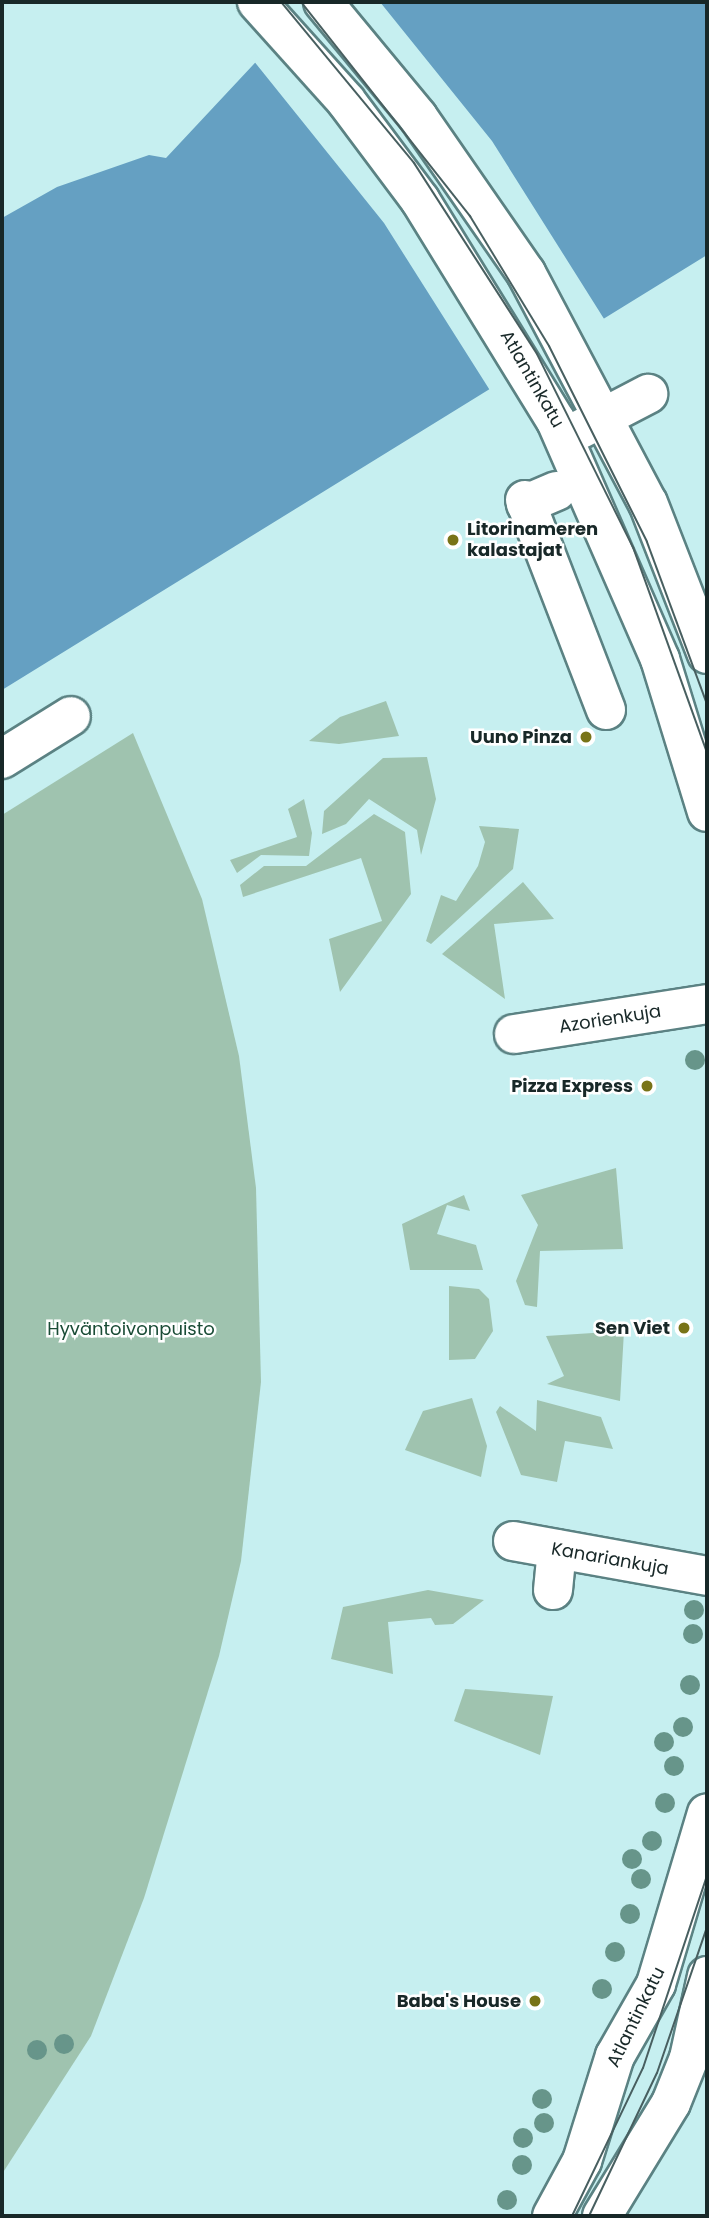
<!DOCTYPE html>
<meta charset="utf-8">
<style>
body{margin:0}
#map{position:relative;width:709px;height:2218px;overflow:hidden;background:#c6eff0;font-family:Poppins,sans-serif}
div>[style]{position:absolute}
[style*='--x']{left:calc(var(--x)*1px);top:calc(var(--y)*1px);width:calc(var(--w)*1px);rotate:calc(var(--a)*1deg)}
.green>*{inset:0;background:#9fc3af}
.water>*{inset:0;background:#65a0c2}
.pier>*{inset:0;background:#c6eff0}
.roads{filter:drop-shadow(2px 0 #5b8283) drop-shadow(-2px 0 #5b8283) drop-shadow(0 2px #5b8283) drop-shadow(0 -2px #5b8283)}
.minor>*{height:38px;margin:-19px;padding:0 19px;transform-origin:19px;border-radius:19px;background:#fff}
.tram>*{height:2px;margin:-1px;padding:0 1px;transform-origin:1px;border-radius:1px;background:#485f60}
.trees>*{width:20px;height:20px;margin:-10px;border-radius:50%;background:#67958a}
.dots>*{width:19px;height:19px;translate:-50% -50%;box-sizing:border-box;border:4px solid #fff;border-radius:50%}
span{translate:-50% -50%;white-space:nowrap;text-align:center;line-height:1.15;-webkit-text-stroke:5px #fff;paint-order:stroke}
.street-label{font-size:18px;color:#182828}
.poi-label{font-size:18px;color:#182828;font-weight:700}
.left{translate:0 -50%;text-align:left}
.right{translate:-100% -50%;text-align:right}
.park-label{font-size:18px;color:#1a4c36}
.frame{position:absolute;inset:0;border:4px solid #182828;pointer-events:none}
</style>
<div id="map">
<div class="green">
<div style="clip-path:polygon(386px 701px,399px 736px,339px 744px,309px 741px,340px 717px)"></div>
<div style="clip-path:polygon(133px 733px,202px 899px,239px 1056px,256px 1188px,261px 1382px,241px 1561px,219px 1656px,144px 1898px,91px 2036px,2px 2174px,2px 815px)"></div>
<div style="clip-path:polygon(427px 757px,436px 799px,421px 855px,417px 830px,369px 799px,346px 824px,322px 834px,324px 811px,383px 758px)"></div>
<div style="clip-path:polygon(304px 799px,312px 833px,309px 856px,261px 855px,237px 873px,230px 860px,297px 837px,288px 809px)"></div>
<div style="clip-path:polygon(374px 814px,405px 832px,411px 894px,340px 992px,329px 939px,382px 921px,361px 858px,243px 897px,240px 885px,264px 866px,306px 866px)"></div>
<div style="clip-path:polygon(479px 826px,519px 829px,513px 869px,431px 944px,426px 941px,441px 895px,456px 901px,478px 866px,485px 842px)"></div>
<div style="clip-path:polygon(523px 882px,554px 919px,494px 924px,505px 999px,442px 954px)"></div>
<div style="clip-path:polygon(616px 1168px,623px 1249px,540px 1251px,537px 1307px,525px 1305px,516px 1281px,538px 1225px,521px 1195px)"></div>
<div style="clip-path:polygon(464px 1195px,470px 1211px,447px 1205px,437px 1234px,476px 1245px,483px 1270px,410px 1270px,402px 1224px)"></div>
<div style="clip-path:polygon(449px 1286px,479px 1289px,489px 1299px,493px 1331px,475px 1359px,449px 1360px)"></div>
<div style="clip-path:polygon(624px 1331px,620px 1401px,547px 1384px,564px 1376px,546px 1336px)"></div>
<div style="clip-path:polygon(472px 1398px,487px 1446px,481px 1477px,405px 1450px,423px 1411px)"></div>
<div style="clip-path:polygon(537px 1400px,601px 1417px,613px 1449px,565px 1441px,557px 1482px,521px 1475px,496px 1412px,500px 1406px,536px 1431px)"></div>
<div style="clip-path:polygon(428px 1590px,484px 1600px,453px 1624px,435px 1625px,431px 1618px,388px 1622px,393px 1674px,331px 1659px,343px 1607px)"></div>
<div style="clip-path:polygon(465px 1689px,553px 1696px,540px 1755px,454px 1721px)"></div>
</div>
<div class="water">
<div style="clip-path:polygon(312px 2px,707px 2px,707px 255px,2px 690px,2px 218px,57px 187px,149px 155px,166px 158px)"></div>
</div>
<div class="pier">
<div style="clip-path:polygon(308px 2px,380px 2px,492px 141px,606px 322px,491px 392px,384px 223px,253px 60px)"></div>
</div>
<div class="roads">
<div class="minor">
<div style="--x:257;--y:2;--w:133;--a:48"></div>
<div style="--x:346;--y:101;--w:124;--a:53.2"></div>
<div style="--x:420;--y:200;--w:259;--a:58.4"></div>
<div style="--x:556;--y:421;--w:260;--a:66.4"></div>
<div style="--x:660;--y:659;--w:160;--a:72.9"></div>
<div style="--x:323;--y:2;--w:149;--a:50.4"></div>
<div style="--x:418;--y:117;--w:190;--a:55.3"></div>
<div style="--x:526;--y:273;--w:260;--a:62.1"></div>
<div style="--x:648;--y:503;--w:162;--a:68.7"></div>
<div style="--x:581;--y:429;--w:76;--a:-27.6"></div>
<div style="--x:525;--y:500;--w:225;--a:68.9"></div>
<div style="--x:526;--y:504;--w:33;--a:-23"></div>
<div style="--x:2;--y:759;--w:81;--a:-31.9"></div>
<div style="--x:514;--y:1034;--w:195;--a:-8.8"></div>
<div style="--x:513;--y:1541;--w:197;--a:10.2"></div>
<div style="--x:553;--y:1590;--w:41;--a:-84.4"></div>
<div style="--x:552;--y:2216;--w:63;--a:-61.4"></div>
<div style="--x:582;--y:2161;--w:110;--a:-72.6"></div>
<div style="--x:615;--y:2056;--w:83;--a:-60.3"></div>
<div style="--x:656;--y:1984;--w:178;--a:-73.4"></div>
<div style="--x:602;--y:2216;--w:132;--a:-58.6"></div>
<div style="--x:671;--y:2103;--w:48;--a:-68.2"></div>
<div style="--x:689;--y:2058;--w:84;--a:-77.6"></div>
</div>
</div>
<div class="tram">
<div style="--x:281;--y:2;--w:209;--a:50.4"></div>
<div style="--x:414;--y:163;--w:227;--a:57.2"></div>
<div style="--x:537;--y:354;--w:216;--a:63.6"></div>
<div style="--x:633;--y:547;--w:218;--a:70.2"></div>
<div style="--x:301;--y:2;--w:273;--a:51.7"></div>
<div style="--x:470;--y:216;--w:152;--a:58.7"></div>
<div style="--x:549;--y:346;--w:219;--a:63.4"></div>
<div style="--x:647;--y:542;--w:173;--a:69.7"></div>
<div style="--x:572;--y:2216;--w:164;--a:-64.4"></div>
<div style="--x:643;--y:2068;--w:202;--a:-71.6"></div>
<div style="--x:589;--y:2216;--w:158;--a:-64.6"></div>
<div style="--x:657;--y:2073;--w:154;--a:-71.1"></div>
</div>
<div class="trees">
<div style="left:695px;top:1060px"></div>
<div style="left:694px;top:1610px"></div>
<div style="left:693px;top:1634px"></div>
<div style="left:690px;top:1685px"></div>
<div style="left:683px;top:1727px"></div>
<div style="left:664px;top:1742px"></div>
<div style="left:674px;top:1766px"></div>
<div style="left:665px;top:1803px"></div>
<div style="left:652px;top:1841px"></div>
<div style="left:632px;top:1859px"></div>
<div style="left:641px;top:1879px"></div>
<div style="left:630px;top:1914px"></div>
<div style="left:615px;top:1952px"></div>
<div style="left:602px;top:1989px"></div>
<div style="left:64px;top:2044px"></div>
<div style="left:37px;top:2050px"></div>
<div style="left:542px;top:2099px"></div>
<div style="left:544px;top:2123px"></div>
<div style="left:523px;top:2138px"></div>
<div style="left:522px;top:2165px"></div>
<div style="left:507px;top:2200px"></div>
</div>
<div class="dots">
<div style="left:453px;top:540px;background:#787317"></div>
<div style="left:586px;top:737px;background:#787317"></div>
<div style="left:647px;top:1086px;background:#787317"></div>
<div style="left:684px;top:1328px;background:#787317"></div>
<div style="left:535px;top:2001px;background:#787317"></div>
</div>
<div class="street-label">
<span style="left:532px;top:379px;rotate:60deg">Atlantinkatu</span>
<span style="left:610px;top:1019px;rotate:-9deg">Azorienkuja</span>
<span style="left:610px;top:1559px;rotate:10deg">Kanariankuja</span>
<span style="left:636px;top:2017px;rotate:-64deg">Atlantinkatu</span>
</div>
<div class="poi-label">
<span class="left" style="left:467px;top:540px">Litorinameren<br>kalastajat</span>
<span class="right" style="left:572px;top:737px">Uuno Pinza</span>
<span class="right" style="left:633px;top:1086px">Pizza Express</span>
<span class="right" style="left:670px;top:1328px">Sen Viet</span>
<span class="right" style="left:521px;top:2001px">Baba's House</span>
</div>
<div class="park-label">
<span style="left:131px;top:1329px">Hyväntoivonpuisto</span>
</div>
<div class="frame"></div>
</div>
